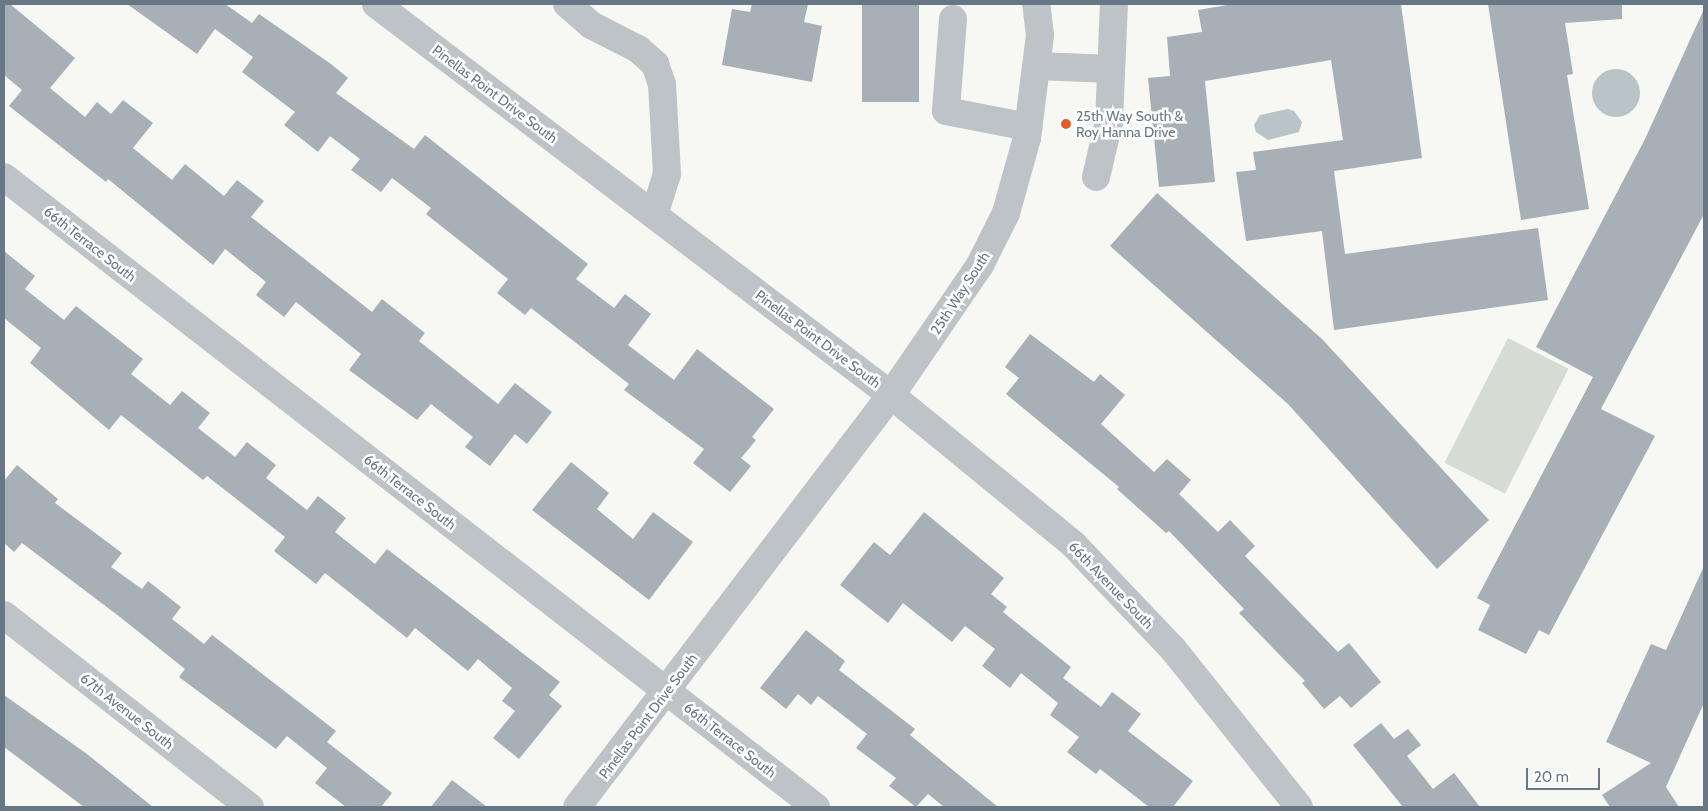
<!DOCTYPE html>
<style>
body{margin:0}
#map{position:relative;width:1708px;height:811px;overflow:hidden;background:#f7f7f4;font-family:Cabin,sans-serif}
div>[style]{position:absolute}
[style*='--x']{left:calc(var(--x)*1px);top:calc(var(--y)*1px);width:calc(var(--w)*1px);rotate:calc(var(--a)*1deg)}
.green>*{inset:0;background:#d6dcd4;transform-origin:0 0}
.water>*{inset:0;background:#b9c4c9}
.round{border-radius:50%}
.building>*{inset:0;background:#a7b0b6;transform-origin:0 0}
.minor>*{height:28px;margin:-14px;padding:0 14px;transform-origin:14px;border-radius:14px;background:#bec3c7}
.dots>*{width:14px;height:14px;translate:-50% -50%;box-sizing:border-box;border:2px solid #fff;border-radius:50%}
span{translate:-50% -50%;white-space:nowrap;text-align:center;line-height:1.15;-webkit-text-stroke:5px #fff;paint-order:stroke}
.street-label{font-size:14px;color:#677785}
.poi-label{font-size:14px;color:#677785}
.left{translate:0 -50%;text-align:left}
.frame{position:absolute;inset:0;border:5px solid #677785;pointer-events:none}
.scale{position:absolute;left:1526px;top:768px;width:74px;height:22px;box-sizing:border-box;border:2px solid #677785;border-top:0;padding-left:6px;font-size:15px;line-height:18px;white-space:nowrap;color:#677785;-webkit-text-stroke:4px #fff;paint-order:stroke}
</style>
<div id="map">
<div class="green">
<div style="left:1508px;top:338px;width:68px;height:140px;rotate:27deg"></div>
</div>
<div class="water">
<div class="round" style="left:1592px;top:69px;width:48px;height:48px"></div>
<div style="clip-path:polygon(1288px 109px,1294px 111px,1302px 122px,1299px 132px,1268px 140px,1256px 132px,1254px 125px,1260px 115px)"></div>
</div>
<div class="building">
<div style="clip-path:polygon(4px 4px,10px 4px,75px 58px,50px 88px,85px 117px,97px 102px,111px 114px,123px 100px,153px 123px,133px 148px,172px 180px,185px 164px,224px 196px,237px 180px,264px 201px,251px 217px,372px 312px,382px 299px,425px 333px,419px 341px,498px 404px,515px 383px,552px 412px,527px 444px,515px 434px,490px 466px,465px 447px,473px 437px,431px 404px,417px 420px,349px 370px,361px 354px,296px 302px,284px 317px,256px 295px,266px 282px,225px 249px,213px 265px,108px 179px,106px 182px,9px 106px,22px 90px,4px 75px)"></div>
<div style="clip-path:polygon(127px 4px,225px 4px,252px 23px,259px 14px,331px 64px,348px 78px,336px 93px,414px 149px,425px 135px,588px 264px,576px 279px,614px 308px,625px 294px,651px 314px,628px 345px,674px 380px,697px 349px,774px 409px,752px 437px,756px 440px,741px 458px,751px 466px,730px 492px,693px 463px,704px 449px,624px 390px,629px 384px,531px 308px,525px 315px,497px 293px,508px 279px,426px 214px,431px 208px,392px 178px,381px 192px,351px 170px,360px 159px,330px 136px,318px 152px,284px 125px,295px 112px,242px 72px,253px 57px,215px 29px,197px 54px)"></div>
<div style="clip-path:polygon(752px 4px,808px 4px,804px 22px,822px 26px,812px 82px,722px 65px,732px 9px,750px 12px)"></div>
<div style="left:862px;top:4px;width:57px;height:98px"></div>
<div style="clip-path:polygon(1233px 4px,1401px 4px,1422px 158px,1334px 171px,1345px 254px,1538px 228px,1548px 300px,1334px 330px,1322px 231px,1246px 241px,1236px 172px,1256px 170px,1253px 152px,1343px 140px,1331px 60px,1205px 81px,1215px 182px,1159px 187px,1148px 78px,1170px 76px,1167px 37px,1202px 32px,1198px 10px)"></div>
<div style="clip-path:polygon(1488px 4px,1622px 4px,1622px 19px,1565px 23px,1573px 74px,1567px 75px,1589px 209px,1521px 220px)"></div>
<div style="clip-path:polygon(1704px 9px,1704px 214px,1601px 409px,1655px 436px,1549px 635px,1539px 630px,1526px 654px,1478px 630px,1490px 605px,1477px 598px,1593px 377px,1536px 347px,1645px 139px)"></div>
<div style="clip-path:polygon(1157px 193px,1322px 339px,1489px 520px,1437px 569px,1288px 404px,1110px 246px)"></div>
<div style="clip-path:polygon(4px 251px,35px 276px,25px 289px,64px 320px,76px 306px,143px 359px,131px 374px,170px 405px,182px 391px,210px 413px,198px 428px,235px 457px,247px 442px,276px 465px,266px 478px,307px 510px,318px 496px,346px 518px,335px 532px,375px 564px,387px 549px,560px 682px,549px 695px,562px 706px,519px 759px,493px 738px,515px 711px,502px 701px,512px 688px,478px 659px,468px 671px,415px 628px,407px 638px,325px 573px,316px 584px,274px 551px,285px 537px,207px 476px,203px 480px,121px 415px,109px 430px,30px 363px,41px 348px,4px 318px)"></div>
<div style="clip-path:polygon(1030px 334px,1094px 382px,1100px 374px,1125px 395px,1101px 424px,1154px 472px,1167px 459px,1191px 480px,1179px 494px,1218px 532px,1230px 520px,1255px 546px,1245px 556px,1338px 652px,1349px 643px,1381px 682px,1351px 708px,1340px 696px,1324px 709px,1302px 683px,1305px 681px,1239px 613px,1244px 609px,1169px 531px,1166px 533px,1117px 489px,1119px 487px,1006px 394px,1019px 378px,1005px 367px)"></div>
<div style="clip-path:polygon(571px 462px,609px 493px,597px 509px,633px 539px,653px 512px,693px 542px,649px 600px,532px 510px)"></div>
<div style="clip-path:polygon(17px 465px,58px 499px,55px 503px,122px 553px,111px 567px,142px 589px,148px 581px,181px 607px,172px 619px,204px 644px,212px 635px,336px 731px,327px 742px,392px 793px,381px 807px,346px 807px,315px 783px,327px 768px,287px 736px,276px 749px,179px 677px,185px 669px,120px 617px,22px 543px,14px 552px,4px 543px,4px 481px)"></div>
<div style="clip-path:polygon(924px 512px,1004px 578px,991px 594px,1007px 607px,1003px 612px,1071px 667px,1063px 678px,1101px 707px,1112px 692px,1141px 714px,1128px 731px,1193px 781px,1173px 807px,1149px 807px,1100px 769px,1096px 774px,1067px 752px,1079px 737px,1050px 715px,1058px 703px,1021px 673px,1010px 688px,982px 666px,995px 649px,965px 626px,952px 642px,903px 603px,888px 623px,840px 585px,874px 542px,890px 555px)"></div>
<div style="clip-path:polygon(1704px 566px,1704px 703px,1666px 787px,1679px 807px,1610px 807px,1602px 795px,1651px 763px,1606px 742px,1651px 644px,1666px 650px)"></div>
<div style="clip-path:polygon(806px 630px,845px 661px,839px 670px,915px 729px,910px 735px,998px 807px,944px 807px,928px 794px,916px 807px,889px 786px,896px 778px,856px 748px,867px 734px,818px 696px,811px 705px,798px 694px,786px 709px,760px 688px)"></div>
<div style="clip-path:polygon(4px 695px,87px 754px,153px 807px,84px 807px,4px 747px)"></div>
<div style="clip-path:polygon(1381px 723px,1394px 739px,1408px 729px,1421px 745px,1407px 756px,1433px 789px,1454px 773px,1480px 807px,1403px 807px,1353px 745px)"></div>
<div style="clip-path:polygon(452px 780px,487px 807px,431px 807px)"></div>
</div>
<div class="minor">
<div style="--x:376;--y:4;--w:647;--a:37.21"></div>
<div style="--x:891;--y:395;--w:237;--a:39.3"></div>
<div style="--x:1074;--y:545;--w:144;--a:46.4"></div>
<div style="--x:1173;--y:649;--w:202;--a:51.4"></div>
<div style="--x:567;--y:4;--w:32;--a:41"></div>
<div style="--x:591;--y:25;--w:53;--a:27.1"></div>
<div style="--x:638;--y:49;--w:23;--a:41"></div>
<div style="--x:655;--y:64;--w:21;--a:71"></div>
<div style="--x:662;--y:84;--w:90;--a:86.8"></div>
<div style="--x:667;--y:174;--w:43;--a:107.6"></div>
<div style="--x:953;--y:19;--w:92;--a:94.4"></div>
<div style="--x:946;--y:111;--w:84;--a:11"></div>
<div style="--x:1037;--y:66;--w:74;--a:2.3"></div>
<div style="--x:4;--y:177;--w:1028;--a:37.81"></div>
<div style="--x:1096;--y:177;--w:57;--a:-76.7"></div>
<div style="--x:1109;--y:122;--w:118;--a:-87.6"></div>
<div style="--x:4;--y:615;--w:312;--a:38"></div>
<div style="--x:577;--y:807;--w:518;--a:-52.69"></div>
<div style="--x:891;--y:395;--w:158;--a:-55.6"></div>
<div style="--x:980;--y:265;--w:58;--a:-63.4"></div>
<div style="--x:1006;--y:213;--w:78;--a:-74.4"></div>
<div style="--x:1027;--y:138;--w:104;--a:-82.8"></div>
<div style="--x:1040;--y:35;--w:31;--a:-97"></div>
</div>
<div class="dots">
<div style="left:1066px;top:124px;background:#df5b2c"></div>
</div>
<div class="street-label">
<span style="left:495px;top:94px;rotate:37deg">Pinellas Point Drive South</span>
<span style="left:90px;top:244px;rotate:38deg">66th Terrace South</span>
<span style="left:960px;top:293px;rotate:-57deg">25th Way South</span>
<span style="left:818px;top:339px;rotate:37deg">Pinellas Point Drive South</span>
<span style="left:410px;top:492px;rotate:38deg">66th Terrace South</span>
<span style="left:1111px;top:585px;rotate:46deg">66th Avenue South</span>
<span style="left:127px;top:711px;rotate:38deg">67th Avenue South</span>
<span style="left:648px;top:716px;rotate:-53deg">Pinellas Point Drive South</span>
<span style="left:730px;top:740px;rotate:38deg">66th Terrace South</span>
</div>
<div class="poi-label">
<span class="left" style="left:1076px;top:124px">25th Way South &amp;<br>Roy Hanna Drive</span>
</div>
<div class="frame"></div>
<div class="scale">20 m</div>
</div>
